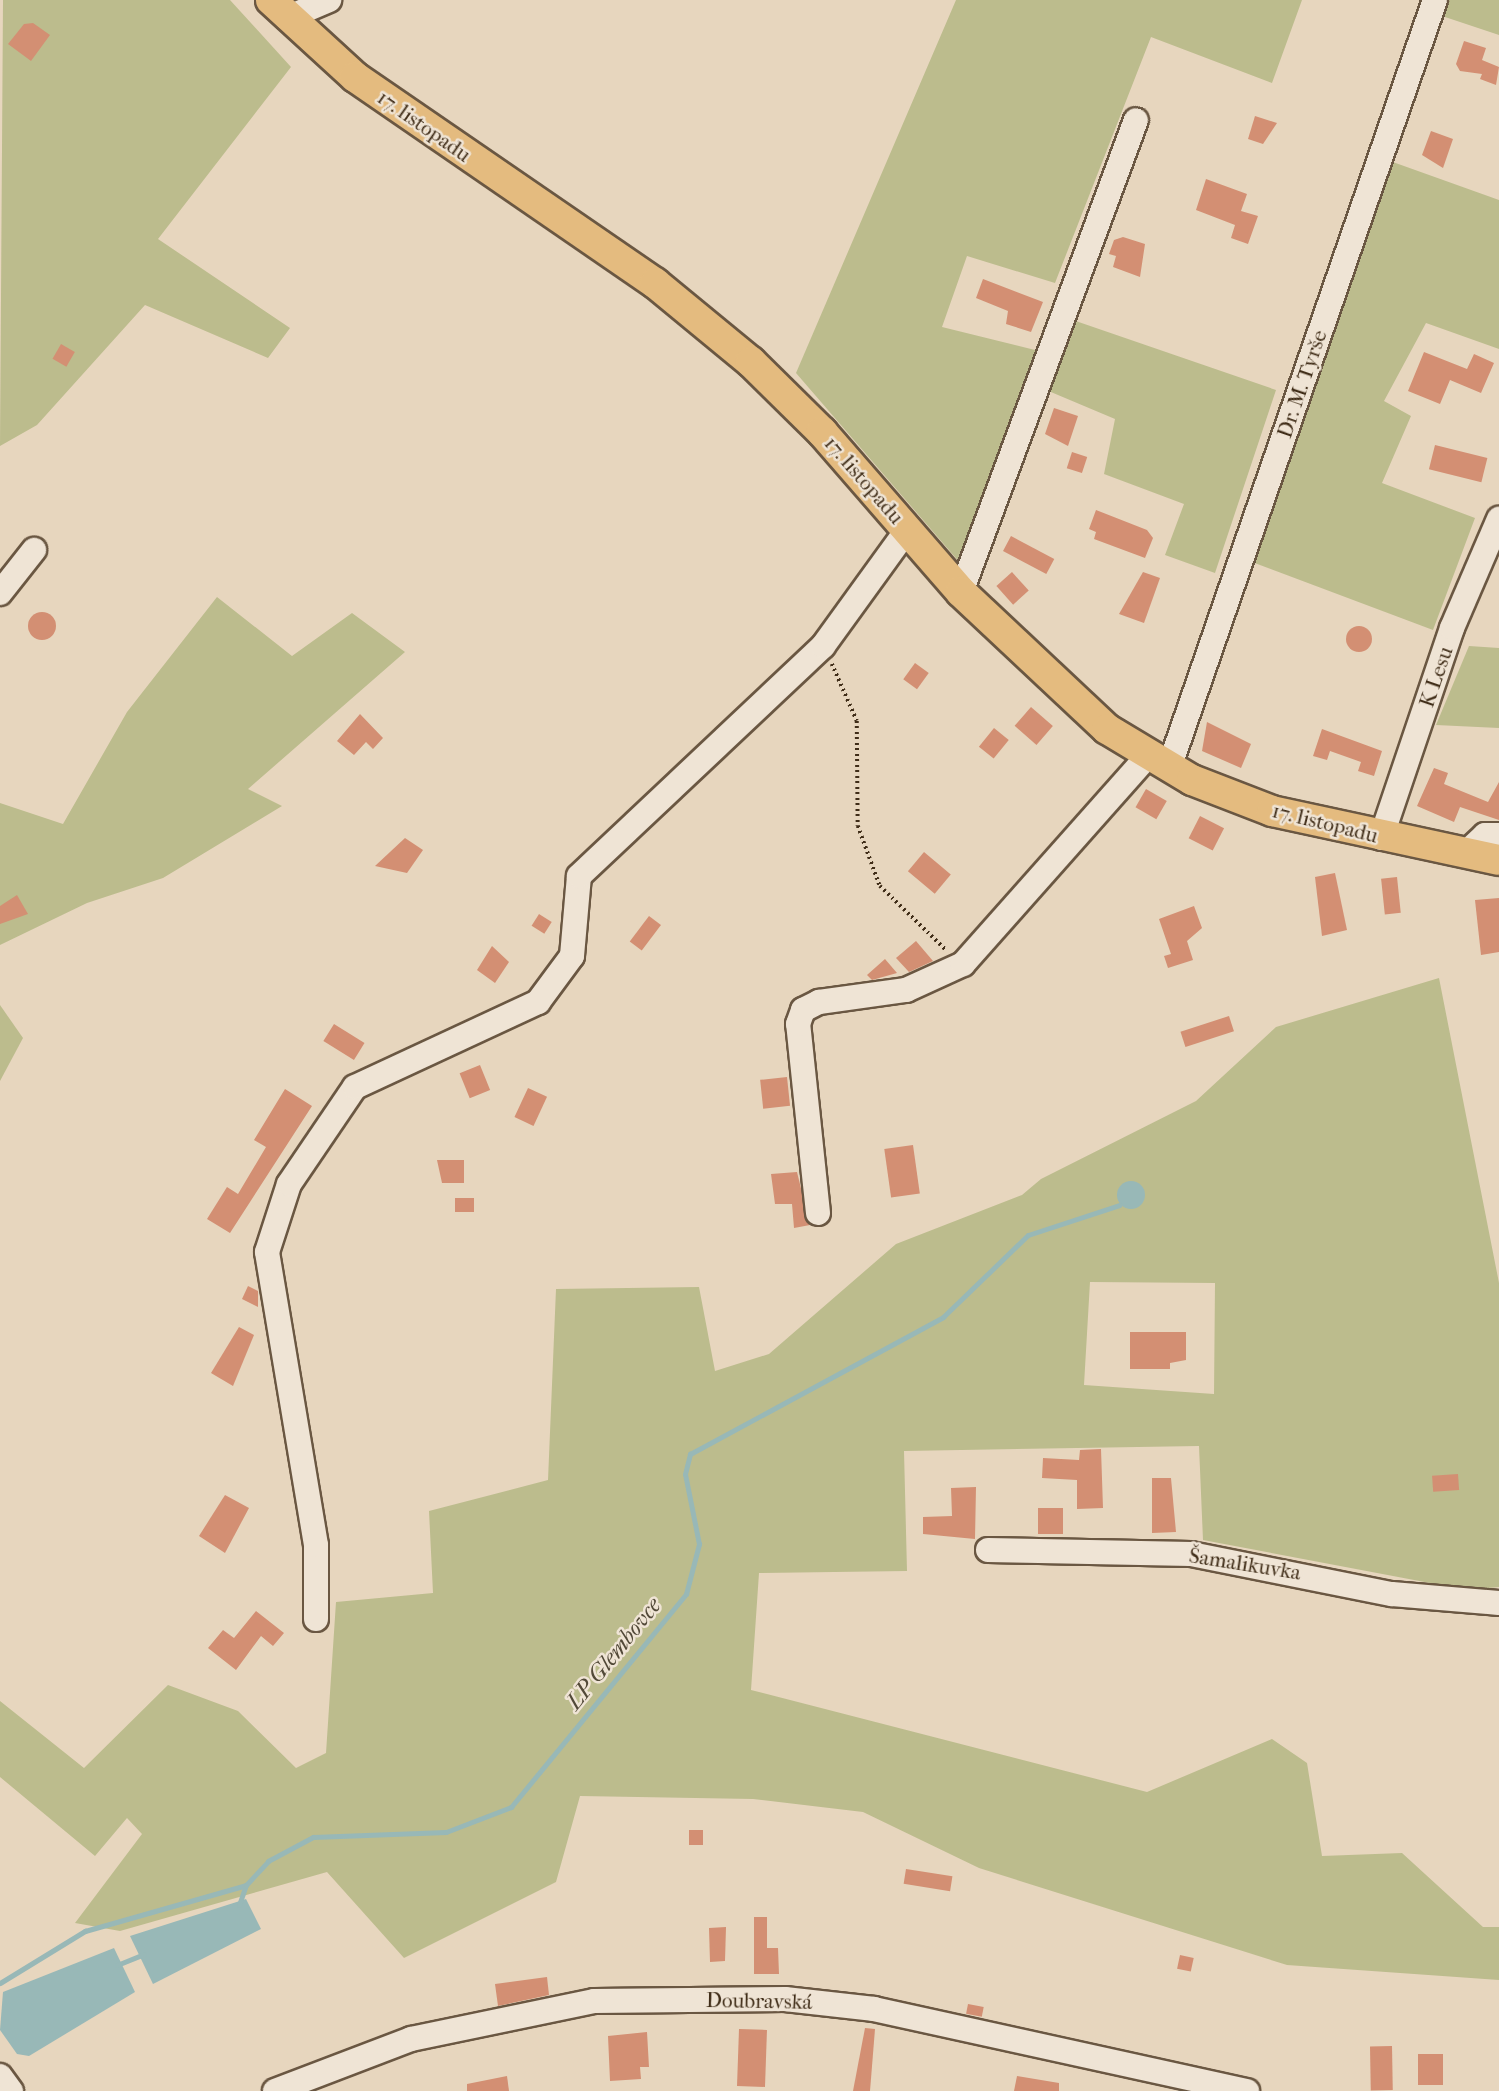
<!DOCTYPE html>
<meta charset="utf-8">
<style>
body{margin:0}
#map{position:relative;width:1499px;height:2091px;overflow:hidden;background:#e7d6be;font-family:"IM FELL French Canon",serif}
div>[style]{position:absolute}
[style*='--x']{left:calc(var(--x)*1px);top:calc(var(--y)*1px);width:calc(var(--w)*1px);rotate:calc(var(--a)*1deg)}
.green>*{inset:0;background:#bcbc8d}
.water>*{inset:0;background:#98b8b7}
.round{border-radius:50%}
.stream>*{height:5px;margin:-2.5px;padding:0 2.5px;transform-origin:2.5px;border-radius:2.5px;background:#98b8b7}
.building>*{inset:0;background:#d38f73;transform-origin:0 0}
.path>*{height:3.5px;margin-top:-1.75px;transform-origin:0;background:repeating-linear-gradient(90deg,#402d18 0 2px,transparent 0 5.5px)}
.roads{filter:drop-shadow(2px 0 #6a5742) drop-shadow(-2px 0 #6a5742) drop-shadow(0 2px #6a5742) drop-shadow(0 -2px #6a5742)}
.minor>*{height:24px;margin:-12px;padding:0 12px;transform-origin:12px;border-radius:12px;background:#efe4d5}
.major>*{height:30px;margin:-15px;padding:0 15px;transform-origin:15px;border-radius:15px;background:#e4bb7f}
span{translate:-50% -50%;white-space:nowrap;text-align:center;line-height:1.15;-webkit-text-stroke:5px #efe4d5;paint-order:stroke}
.street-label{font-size:21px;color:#402d18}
.water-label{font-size:23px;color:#524938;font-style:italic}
</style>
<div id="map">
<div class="green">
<div style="clip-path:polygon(3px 0,230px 0,291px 67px,158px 239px,290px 328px,268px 358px,145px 305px,37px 425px,0 446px)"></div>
<div style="clip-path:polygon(956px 0,1302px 0,1272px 83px,1151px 37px,1055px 283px,967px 256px,942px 327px,1051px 354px,1067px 318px,1276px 390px,1215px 573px,1165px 555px,1184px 504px,1104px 474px,1115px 419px,1039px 387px,961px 564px,796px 373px)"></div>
<div style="clip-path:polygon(1447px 0,1499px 0,1499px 35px,1442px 16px)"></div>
<div style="clip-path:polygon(1390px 161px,1499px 200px,1499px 349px,1426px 323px,1384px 401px,1411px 416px,1382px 483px,1475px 518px,1433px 630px,1252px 562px)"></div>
<div style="clip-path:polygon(217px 597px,292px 656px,352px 613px,405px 652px,248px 789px,282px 806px,163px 878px,87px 903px,0 945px,0 803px,63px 824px,127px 712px)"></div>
<div style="clip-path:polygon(1469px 646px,1499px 648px,1499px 728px,1436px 725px)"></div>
<div style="clip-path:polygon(evenodd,1439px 978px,1499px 1283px,1499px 1587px,1467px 1590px,1203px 1540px,1199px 1446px,904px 1451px,907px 1571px,759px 1573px,751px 1690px,1147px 1792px,1272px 1739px,1307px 1763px,1322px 1856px,1402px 1853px,1483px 1927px,1499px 1927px,1499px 1980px,1287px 1965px,979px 1868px,863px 1812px,753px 1799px,580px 1796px,556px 1882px,404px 1958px,327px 1872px,120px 1931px,75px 1923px,142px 1834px,127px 1818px,95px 1856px,0 1777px,0 1701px,84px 1768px,168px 1685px,238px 1711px,296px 1768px,326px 1753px,336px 1602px,433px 1593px,429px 1511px,548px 1480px,556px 1289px,699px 1287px,715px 1371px,769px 1354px,896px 1244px,1022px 1195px,1041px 1179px,1196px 1101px,1276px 1027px,1439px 978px,1090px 1282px,1215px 1283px,1214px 1394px,1084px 1385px,1090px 1282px)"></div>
<div style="clip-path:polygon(0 1005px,23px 1038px,0 1081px)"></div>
</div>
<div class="water">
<div class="round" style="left:1117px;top:1181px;width:28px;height:28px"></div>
<div style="clip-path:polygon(246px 1899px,261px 1929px,153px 1984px,130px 1936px)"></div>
<div style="clip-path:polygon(114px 1948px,135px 1992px,29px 2056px,17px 2054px,0 2030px,3px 1992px)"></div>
</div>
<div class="stream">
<div style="--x:239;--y:1905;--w:21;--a:-71"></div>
<div style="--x:117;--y:1965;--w:29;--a:-22"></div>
<div style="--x:0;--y:1983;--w:100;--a:-31.5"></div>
<div style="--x:85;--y:1931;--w:167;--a:-15.9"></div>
<div style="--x:246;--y:1885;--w:33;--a:-47"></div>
<div style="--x:268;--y:1861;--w:51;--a:-28.1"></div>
<div style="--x:313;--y:1837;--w:133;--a:-2.2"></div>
<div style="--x:446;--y:1832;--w:70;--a:-21"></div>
<div style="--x:511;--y:1807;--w:276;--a:-50.6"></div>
<div style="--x:686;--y:1594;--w:52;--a:-75.4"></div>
<div style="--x:699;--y:1544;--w:71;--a:-101.3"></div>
<div style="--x:685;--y:1474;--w:21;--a:-76"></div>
<div style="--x:690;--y:1454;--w:288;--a:-28.4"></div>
<div style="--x:943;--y:1317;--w:118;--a:-44"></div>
<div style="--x:1028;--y:1235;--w:96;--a:-18.2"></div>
</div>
<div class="building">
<div style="clip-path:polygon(33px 23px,50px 35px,31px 61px,8px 44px,24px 24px)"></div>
<div style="clip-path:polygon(1464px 41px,1486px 48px,1482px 60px,1499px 67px,1496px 85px,1480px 79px,1482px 74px,1460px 71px,1456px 64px)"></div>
<div style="clip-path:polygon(1255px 116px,1277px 123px,1263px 144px,1248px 139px)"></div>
<div style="clip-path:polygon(1431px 131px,1453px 139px,1443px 168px,1422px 155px)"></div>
<div style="clip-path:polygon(1206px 179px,1247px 194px,1241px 211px,1258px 216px,1248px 244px,1231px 238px,1235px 225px,1196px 210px)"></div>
<div style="clip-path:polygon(1123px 237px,1145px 244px,1140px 277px,1113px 267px,1116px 256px,1109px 254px,1114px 240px)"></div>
<div style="clip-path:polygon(983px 279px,1043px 302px,1031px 332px,1006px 324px,1008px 311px,976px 298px)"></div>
<div style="left:61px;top:344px;width:16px;height:17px;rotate:30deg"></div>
<div style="clip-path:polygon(1424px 352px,1467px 369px,1474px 354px,1494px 363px,1481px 393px,1450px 380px,1440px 404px,1408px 391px)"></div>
<div style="clip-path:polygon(1054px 408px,1078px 416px,1068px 446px,1045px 434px)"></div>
<div style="left:1435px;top:445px;width:54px;height:25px;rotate:14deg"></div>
<div style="left:1072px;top:452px;width:16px;height:17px;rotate:18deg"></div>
<div style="clip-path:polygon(1096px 510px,1147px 530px,1153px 538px,1145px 558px,1094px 539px,1096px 532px,1089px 529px)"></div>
<div style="left:1011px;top:536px;width:49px;height:17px;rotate:28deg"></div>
<div style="left:1012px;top:572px;width:25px;height:21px;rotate:48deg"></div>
<div style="clip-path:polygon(1143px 572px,1160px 578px,1144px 623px,1119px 614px)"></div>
<div class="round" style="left:28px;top:612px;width:28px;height:28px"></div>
<div class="round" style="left:1346px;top:626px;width:26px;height:26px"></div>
<div style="left:915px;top:663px;width:17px;height:20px;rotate:36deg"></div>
<div style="left:1031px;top:707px;width:29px;height:25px;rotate:41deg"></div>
<div style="clip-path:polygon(360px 714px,383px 738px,373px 749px,366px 742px,354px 755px,337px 741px)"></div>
<div style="clip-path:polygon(1207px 722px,1251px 744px,1241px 768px,1202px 751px)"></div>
<div style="left:994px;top:728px;width:19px;height:24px;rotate:39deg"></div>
<div style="clip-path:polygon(1322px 729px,1382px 751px,1374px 776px,1358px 771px,1361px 762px,1330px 751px,1327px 760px,1313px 756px)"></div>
<div style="clip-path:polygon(1434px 768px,1448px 773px,1444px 784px,1488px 802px,1499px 782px,1499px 820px,1460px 807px,1454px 822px,1417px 806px)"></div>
<div style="left:1146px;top:789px;width:24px;height:21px;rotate:30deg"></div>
<div style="left:1200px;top:816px;width:27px;height:25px;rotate:27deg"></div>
<div style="clip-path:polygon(405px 838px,423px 850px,407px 873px,375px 866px)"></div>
<div style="left:924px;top:852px;width:35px;height:25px;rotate:40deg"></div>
<div style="clip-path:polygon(1335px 873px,1347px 930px,1322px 936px,1315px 877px)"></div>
<div style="left:1397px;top:877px;width:36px;height:16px;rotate:84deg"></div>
<div style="clip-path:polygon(17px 895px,28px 914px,0 924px,0 906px)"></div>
<div style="clip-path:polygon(1499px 898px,1499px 952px,1481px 955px,1475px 900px)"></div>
<div style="clip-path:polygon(1194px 906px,1202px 928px,1187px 941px,1193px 960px,1168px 968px,1164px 956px,1171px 954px,1159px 919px)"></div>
<div style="left:539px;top:914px;width:15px;height:14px;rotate:32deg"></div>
<div style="left:649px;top:916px;width:15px;height:32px;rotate:37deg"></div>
<div style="clip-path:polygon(916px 941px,933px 961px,909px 972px,896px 958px)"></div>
<div style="clip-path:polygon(492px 946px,509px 962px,495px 983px,477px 970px)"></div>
<div style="clip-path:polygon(885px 959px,897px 973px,872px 980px,867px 975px)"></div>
<div style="left:1229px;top:1016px;width:16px;height:51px;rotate:72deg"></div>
<div style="left:334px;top:1024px;width:36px;height:20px;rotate:32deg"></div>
<div style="left:480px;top:1065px;width:27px;height:22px;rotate:68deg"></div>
<div style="left:787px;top:1077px;width:29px;height:27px;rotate:84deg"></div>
<div style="left:528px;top:1088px;width:21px;height:32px;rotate:25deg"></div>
<div style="clip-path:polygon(285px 1089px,312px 1106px,230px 1233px,207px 1219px,227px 1187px,238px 1194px,266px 1147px,254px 1140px)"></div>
<div style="left:913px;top:1145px;width:49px;height:29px;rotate:82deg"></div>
<div style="clip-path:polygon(437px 1160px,464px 1160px,464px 1183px,442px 1183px)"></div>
<div style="clip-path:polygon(797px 1172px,810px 1225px,794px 1228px,792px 1204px,775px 1204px,771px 1174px)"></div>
<div style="left:455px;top:1198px;width:19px;height:14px"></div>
<div style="clip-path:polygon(248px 1286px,258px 1291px,258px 1307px,242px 1299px)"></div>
<div style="clip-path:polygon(239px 1327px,254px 1335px,233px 1386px,211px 1373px)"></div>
<div style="clip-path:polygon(1130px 1332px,1186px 1332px,1186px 1360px,1170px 1363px,1170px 1369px,1130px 1369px)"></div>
<div style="clip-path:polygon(1101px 1449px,1103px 1508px,1077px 1509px,1077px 1480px,1042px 1478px,1043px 1458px,1079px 1460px,1080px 1450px)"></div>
<div style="left:1458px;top:1474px;width:16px;height:26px;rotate:86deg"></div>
<div style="clip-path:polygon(1152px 1478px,1171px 1478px,1176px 1532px,1152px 1533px)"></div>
<div style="clip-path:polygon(976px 1487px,975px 1539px,923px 1534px,923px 1517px,952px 1516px,951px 1488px)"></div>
<div style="clip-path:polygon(225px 1495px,249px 1508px,225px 1553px,199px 1536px)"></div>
<div style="left:1063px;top:1508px;width:26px;height:25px;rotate:90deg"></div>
<div style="clip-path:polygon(256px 1611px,284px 1633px,273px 1646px,261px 1636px,236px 1670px,208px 1648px,223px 1630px,234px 1638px)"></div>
<div style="left:689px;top:1830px;width:14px;height:15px"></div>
<div style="left:906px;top:1869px;width:47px;height:15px;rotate:9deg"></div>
<div style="clip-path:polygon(754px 1917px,767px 1917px,767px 1948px,778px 1948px,779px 1974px,754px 1974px)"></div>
<div style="clip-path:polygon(726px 1927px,725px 1961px,710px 1962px,709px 1928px)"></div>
<div style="left:1180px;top:1955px;width:14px;height:14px;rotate:12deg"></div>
<div style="clip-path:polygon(547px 1977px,549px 1995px,498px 2006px,495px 1984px)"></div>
<div style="left:968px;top:2004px;width:16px;height:10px;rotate:11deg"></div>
<div style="clip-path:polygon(865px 2028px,875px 2029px,870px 2091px,853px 2091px)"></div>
<div style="left:739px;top:2029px;width:28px;height:57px;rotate:2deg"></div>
<div style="clip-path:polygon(647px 2032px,649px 2067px,640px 2067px,641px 2079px,610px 2081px,608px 2036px)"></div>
<div style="left:1392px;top:2046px;width:44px;height:22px;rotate:89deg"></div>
<div style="left:1418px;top:2054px;width:25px;height:31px"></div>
<div style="clip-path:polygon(507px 2076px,509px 2091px,467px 2091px,467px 2084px)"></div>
<div style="clip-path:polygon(1017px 2076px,1059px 2083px,1059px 2091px,1014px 2091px)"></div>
</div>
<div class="path">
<div style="--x:832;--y:664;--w:62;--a:66.3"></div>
<div style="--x:857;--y:721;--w:105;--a:89.5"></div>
<div style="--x:858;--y:826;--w:64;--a:69.9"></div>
<div style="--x:880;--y:886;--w:91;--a:44.1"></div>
</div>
<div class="roads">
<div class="minor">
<div style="--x:287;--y:18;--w:46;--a:-23.2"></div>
<div style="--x:961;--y:592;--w:503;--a:-69.66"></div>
<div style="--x:0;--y:593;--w:55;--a:-51.7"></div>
<div style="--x:1169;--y:768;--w:813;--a:-70.9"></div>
<div style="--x:1381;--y:838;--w:222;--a:-71.3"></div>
<div style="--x:1452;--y:628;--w:119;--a:-66.7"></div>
<div style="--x:1469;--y:850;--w:22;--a:-43"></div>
<div style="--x:1485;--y:835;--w:14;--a:0"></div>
<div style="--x:818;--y:1213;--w:190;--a:-96"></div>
<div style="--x:798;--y:1024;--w:15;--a:-70"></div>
<div style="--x:803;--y:1010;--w:18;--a:-27"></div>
<div style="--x:819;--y:1002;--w:88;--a:-7.9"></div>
<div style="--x:906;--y:990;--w:63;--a:-24.5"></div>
<div style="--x:963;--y:964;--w:277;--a:-48.4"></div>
<div style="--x:988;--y:1550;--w:203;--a:1.1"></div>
<div style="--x:1191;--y:1554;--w:205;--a:11.3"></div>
<div style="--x:1392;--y:1594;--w:107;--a:4.8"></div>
<div style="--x:316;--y:1619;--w:74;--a:-90"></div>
<div style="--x:316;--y:1545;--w:297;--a:-99.5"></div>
<div style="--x:267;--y:1252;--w:71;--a:-72.1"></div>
<div style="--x:289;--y:1184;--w:117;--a:-55.8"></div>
<div style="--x:355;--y:1087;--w:202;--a:-24.9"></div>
<div style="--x:538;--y:1002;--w:57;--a:-53.5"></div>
<div style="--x:572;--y:956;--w:80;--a:-85"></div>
<div style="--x:579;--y:876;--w:335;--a:-43.3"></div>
<div style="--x:823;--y:646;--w:143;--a:-54.1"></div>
<div style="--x:0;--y:2076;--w:19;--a:54"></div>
<div style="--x:275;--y:2091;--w:146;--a:-20.9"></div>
<div style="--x:411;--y:2039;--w:187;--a:-11.7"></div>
<div style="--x:594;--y:2001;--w:191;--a:-0.6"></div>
<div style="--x:785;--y:1999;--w:90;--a:6.4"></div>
<div style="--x:874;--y:2009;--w:382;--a:12.4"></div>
</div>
<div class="major">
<div style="--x:271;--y:0;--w:114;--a:42.5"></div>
<div style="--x:355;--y:77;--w:364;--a:34.5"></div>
<div style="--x:655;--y:283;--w:124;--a:39.5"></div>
<div style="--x:751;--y:362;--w:100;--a:44.6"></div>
<div style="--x:822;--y:432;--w:212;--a:49"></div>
<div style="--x:961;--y:592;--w:200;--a:43.2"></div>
<div style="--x:1107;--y:729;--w:99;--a:31"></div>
<div style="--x:1192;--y:780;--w:86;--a:21.2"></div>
<div style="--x:1272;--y:811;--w:232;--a:12.2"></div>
</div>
</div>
<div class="street-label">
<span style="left:424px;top:126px;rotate:35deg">17. listopadu</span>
<span style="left:1302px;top:384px;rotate:-71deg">Dr. M. Tyrše</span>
<span style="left:864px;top:480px;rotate:49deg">17. listopadu</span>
<span style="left:1436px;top:677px;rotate:-71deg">K Lesu</span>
<span style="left:1325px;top:823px;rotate:14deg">17. listopadu</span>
<span style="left:1245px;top:1564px;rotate:9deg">Šamalikuvka</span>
<span style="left:759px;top:2001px;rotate:1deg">Doubravská</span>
</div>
<div class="water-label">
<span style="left:614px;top:1654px;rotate:-51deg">LP Glembovce</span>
</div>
</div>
